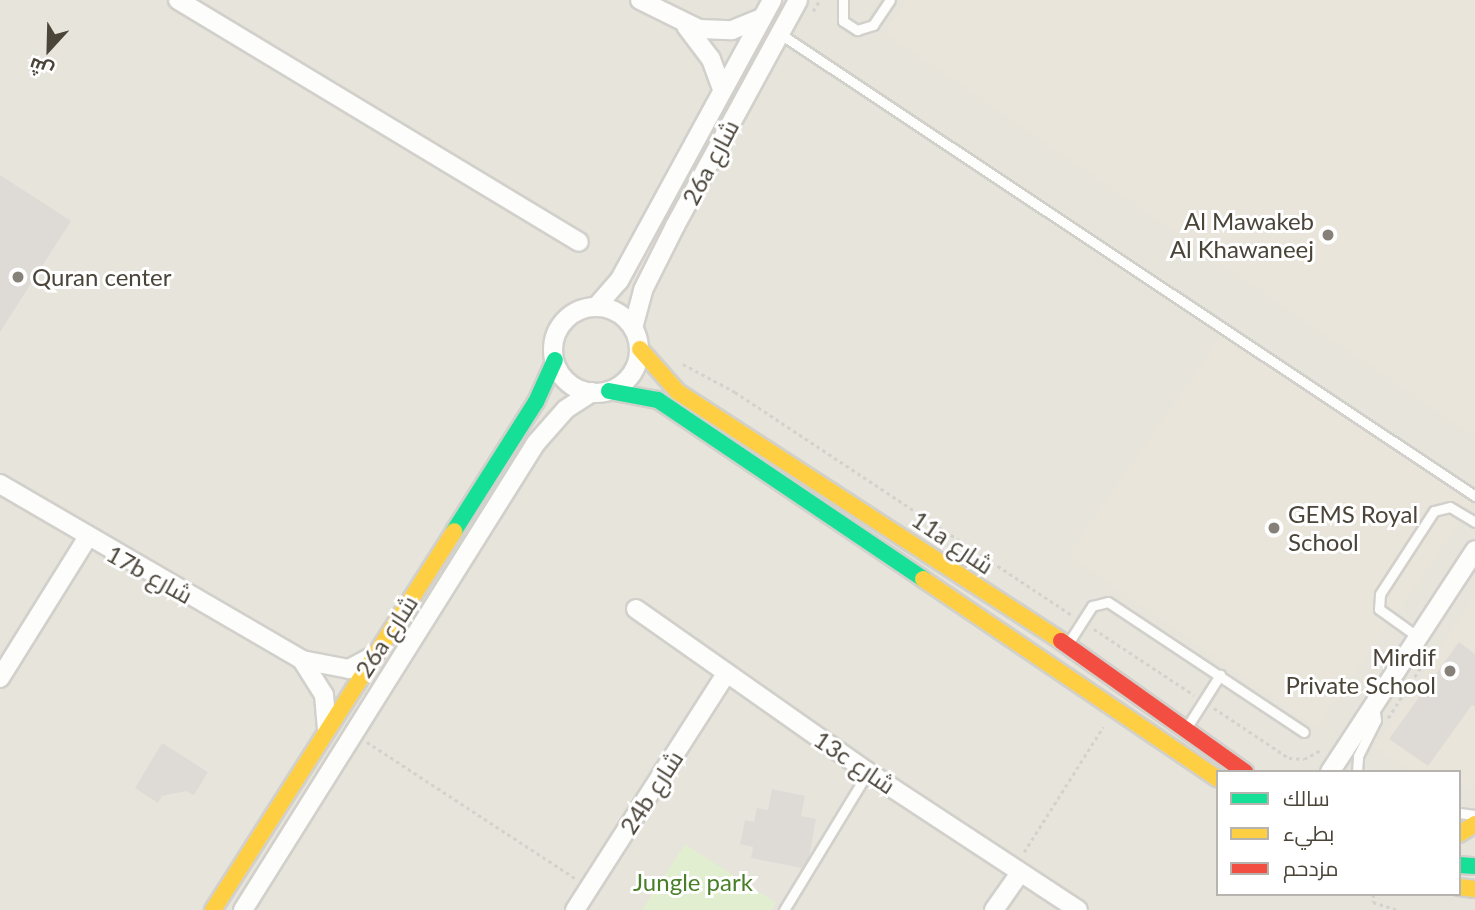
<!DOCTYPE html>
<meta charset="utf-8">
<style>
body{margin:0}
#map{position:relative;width:1475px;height:910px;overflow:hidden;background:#f4f2ee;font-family:Lato,Cairo,sans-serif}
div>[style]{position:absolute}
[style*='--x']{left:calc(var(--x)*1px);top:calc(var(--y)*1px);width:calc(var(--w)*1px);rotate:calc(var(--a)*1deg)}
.residential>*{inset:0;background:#e7e4dc}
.education>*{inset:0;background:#eae5da;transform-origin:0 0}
.green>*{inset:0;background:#e1eecf}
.building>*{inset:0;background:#dedbd6}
.path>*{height:2.5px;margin-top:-1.25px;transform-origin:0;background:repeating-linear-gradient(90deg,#d3d2cc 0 3.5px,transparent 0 7px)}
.roads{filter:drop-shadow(2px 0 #d2d0cb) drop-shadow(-2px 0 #d2d0cb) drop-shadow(0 2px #d2d0cb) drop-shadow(0 -2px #d2d0cb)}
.lane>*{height:9px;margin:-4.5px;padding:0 4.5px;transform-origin:4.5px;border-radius:4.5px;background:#fdfdfc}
.street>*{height:18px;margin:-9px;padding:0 9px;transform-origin:9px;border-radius:9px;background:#fdfdfc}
.street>.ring{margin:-9px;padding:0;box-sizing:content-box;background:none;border:18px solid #fdfdfc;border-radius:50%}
.fast>*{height:16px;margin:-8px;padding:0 8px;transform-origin:8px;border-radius:8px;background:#16e098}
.slow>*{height:16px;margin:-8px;padding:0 8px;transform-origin:8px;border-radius:8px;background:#ffcf43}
.jam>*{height:16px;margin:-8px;padding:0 8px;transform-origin:8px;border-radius:8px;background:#f24e42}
.dots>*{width:19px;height:19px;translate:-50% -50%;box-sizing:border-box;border:4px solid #fff;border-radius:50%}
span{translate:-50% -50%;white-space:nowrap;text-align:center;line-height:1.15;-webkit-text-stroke:6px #fff;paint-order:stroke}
.street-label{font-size:24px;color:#4b4439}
.poi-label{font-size:24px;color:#4b4439}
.right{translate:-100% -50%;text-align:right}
.left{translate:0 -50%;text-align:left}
.park-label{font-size:24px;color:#4a7f2a}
.legend{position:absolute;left:1216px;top:770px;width:245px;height:126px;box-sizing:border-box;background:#fff;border:2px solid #b7b4b0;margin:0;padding:9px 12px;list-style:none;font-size:21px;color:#4b4439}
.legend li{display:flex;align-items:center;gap:14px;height:35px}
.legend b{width:35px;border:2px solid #b7b4b0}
.north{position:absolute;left:14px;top:14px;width:70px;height:70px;-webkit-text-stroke:5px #fff;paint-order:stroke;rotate:202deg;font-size:19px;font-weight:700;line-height:28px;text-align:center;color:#4b4439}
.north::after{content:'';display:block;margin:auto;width:24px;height:32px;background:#4b4439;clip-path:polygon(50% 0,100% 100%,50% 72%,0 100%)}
</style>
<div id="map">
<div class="residential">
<div style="clip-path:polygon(evenodd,0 0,1475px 0,1475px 910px,0 910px,0 0,1218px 772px,1459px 772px,1459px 894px,1218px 894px,1218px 772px)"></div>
</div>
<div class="education">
<div style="clip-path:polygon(906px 0,1475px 0,1475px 437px,886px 33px)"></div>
<div style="left:1227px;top:328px;width:302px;height:276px;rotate:35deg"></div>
<div style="clip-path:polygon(1475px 595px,1475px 788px,1459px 786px,1459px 772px,1412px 772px,1376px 746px)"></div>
</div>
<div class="green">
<div style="clip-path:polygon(685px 844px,776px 903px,771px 910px,642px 910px)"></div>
</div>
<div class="building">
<div style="clip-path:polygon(0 175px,71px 221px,0 332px)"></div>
<div style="clip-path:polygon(1459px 642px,1475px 654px,1475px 707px,1472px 705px,1428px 766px,1389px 739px)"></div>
<div style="clip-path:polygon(162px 743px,208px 772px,194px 795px,186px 791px,162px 796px,158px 803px,135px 788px)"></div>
<div style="clip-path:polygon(772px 789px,805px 796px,801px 816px,816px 819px,807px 869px,751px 858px,753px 847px,740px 844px,745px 820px,754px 822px,757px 808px,768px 810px)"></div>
</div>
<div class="path">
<div style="--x:813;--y:11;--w:13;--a:-58"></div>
<div style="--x:683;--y:364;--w:59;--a:28.3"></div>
<div style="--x:735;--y:392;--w:403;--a:33.5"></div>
<div style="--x:1094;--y:629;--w:120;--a:33.4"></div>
<div style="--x:1214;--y:708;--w:90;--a:33.7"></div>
<div style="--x:1289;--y:758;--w:15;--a:4"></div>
<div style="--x:1304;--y:759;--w:21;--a:-28"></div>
<div style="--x:1388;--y:718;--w:67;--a:-57.3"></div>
<div style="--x:367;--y:742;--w:249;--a:33.2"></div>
<div style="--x:1024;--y:852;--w:148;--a:-57.7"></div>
<div style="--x:1374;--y:894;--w:8;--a:97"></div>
<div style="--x:1373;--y:902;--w:25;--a:18"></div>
</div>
<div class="roads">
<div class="lane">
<div style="--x:843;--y:0;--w:21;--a:90"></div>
<div style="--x:843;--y:21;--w:17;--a:33"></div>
<div style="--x:857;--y:30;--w:17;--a:-17"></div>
<div style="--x:873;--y:25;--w:30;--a:-56"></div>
<div style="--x:779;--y:33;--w:836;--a:33.63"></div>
<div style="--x:1418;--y:637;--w:48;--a:-144.3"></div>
<div style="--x:1379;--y:609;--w:15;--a:-86"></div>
<div style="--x:1380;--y:594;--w:99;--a:-57"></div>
<div style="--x:1434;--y:511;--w:16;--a:-14"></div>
<div style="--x:1450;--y:507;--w:29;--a:31"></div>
<div style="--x:1069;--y:642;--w:43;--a:-57.4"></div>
<div style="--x:1092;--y:606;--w:16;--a:-14"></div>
<div style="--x:1108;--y:602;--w:235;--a:33.6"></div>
<div style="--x:1187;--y:727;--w:62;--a:-57.6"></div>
<div style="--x:1357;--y:772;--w:16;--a:-86"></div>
<div style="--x:1358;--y:756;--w:40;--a:-63.4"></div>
<div style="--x:1376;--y:720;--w:14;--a:-98"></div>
<div style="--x:1459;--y:813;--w:16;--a:7"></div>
<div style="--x:784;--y:910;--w:162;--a:-58.7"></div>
</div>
<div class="street">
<div style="--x:178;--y:0;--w:468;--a:31.1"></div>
<div style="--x:640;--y:0;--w:66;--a:26.2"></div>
<div style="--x:699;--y:29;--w:33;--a:2"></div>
<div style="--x:732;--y:30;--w:31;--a:-22"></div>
<div style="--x:686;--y:26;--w:41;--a:52.9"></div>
<div style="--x:711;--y:59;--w:29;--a:70"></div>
<div style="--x:596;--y:307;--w:35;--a:-49"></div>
<div style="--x:619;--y:281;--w:320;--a:-61.4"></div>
<div class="ring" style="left:553px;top:307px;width:68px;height:68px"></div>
<div style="--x:633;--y:328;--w:39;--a:-75"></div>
<div style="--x:643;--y:290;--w:72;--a:-63.4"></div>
<div style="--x:675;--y:226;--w:257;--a:-61.4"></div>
<div style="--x:0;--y:484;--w:350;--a:30.2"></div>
<div style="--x:302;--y:660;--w:48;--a:10.8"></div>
<div style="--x:349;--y:669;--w:26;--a:-28"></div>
<div style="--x:636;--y:609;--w:284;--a:35.1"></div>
<div style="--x:868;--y:772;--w:251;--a:33.3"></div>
<div style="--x:302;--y:660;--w:41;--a:57.8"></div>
<div style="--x:324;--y:695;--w:33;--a:85"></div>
<div style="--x:0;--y:678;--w:165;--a:-58.1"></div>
<div style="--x:1330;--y:772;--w:265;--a:-56.8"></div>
<div style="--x:243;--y:910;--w:551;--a:-57.9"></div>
<div style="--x:536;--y:443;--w:45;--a:-48.6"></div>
<div style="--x:566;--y:409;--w:31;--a:-33"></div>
<div style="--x:575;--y:910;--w:280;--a:-57.4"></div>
<div style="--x:994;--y:910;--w:45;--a:-54.9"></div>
</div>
<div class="fast">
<div style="--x:609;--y:391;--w:50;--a:10.4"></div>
<div style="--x:658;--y:400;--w:320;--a:34"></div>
<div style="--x:454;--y:531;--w:153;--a:-57.6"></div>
<div style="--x:536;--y:402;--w:46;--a:-65.7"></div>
<div style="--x:1459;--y:865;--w:16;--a:4"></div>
</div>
<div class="slow">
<div style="--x:640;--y:349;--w:57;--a:48.5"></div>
<div style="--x:678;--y:392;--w:457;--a:33"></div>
<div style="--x:923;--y:579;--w:356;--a:34.1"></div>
<div style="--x:1459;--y:834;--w:19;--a:-32"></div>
<div style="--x:1459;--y:887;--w:16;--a:7"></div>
<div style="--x:213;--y:910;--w:449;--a:-57.5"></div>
</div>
<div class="jam">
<div style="--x:1061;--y:641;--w:226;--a:35.4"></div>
</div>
</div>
<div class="dots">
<div style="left:1328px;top:235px;background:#868178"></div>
<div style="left:18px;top:277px;background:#868178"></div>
<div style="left:1274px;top:528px;background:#868178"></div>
<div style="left:1450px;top:671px;background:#868178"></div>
</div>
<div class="street-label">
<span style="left:710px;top:162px;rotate:-62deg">26a شارع</span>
<span style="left:953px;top:542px;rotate:34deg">11a شارع</span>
<span style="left:150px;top:574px;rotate:29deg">17b شارع</span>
<span style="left:386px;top:636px;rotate:-57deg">26a شارع</span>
<span style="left:855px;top:762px;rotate:34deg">13c شارع</span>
<span style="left:651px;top:792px;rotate:-57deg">24b شارع</span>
</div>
<div class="poi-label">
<span class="right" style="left:1314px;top:235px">Al Mawakeb<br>Al Khawaneej</span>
<span class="left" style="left:32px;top:277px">Quran center</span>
<span class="left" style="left:1288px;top:528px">GEMS Royal<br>School</span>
<span class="right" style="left:1436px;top:671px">Mirdif<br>Private School</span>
</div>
<div class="park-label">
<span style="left:693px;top:882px">Jungle park</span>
</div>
<ul class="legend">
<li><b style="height:9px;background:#16e098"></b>سالك</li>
<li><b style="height:9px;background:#ffcf43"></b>بطيء</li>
<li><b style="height:9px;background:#f24e42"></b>مزدحم</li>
</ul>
<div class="north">ش</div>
</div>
